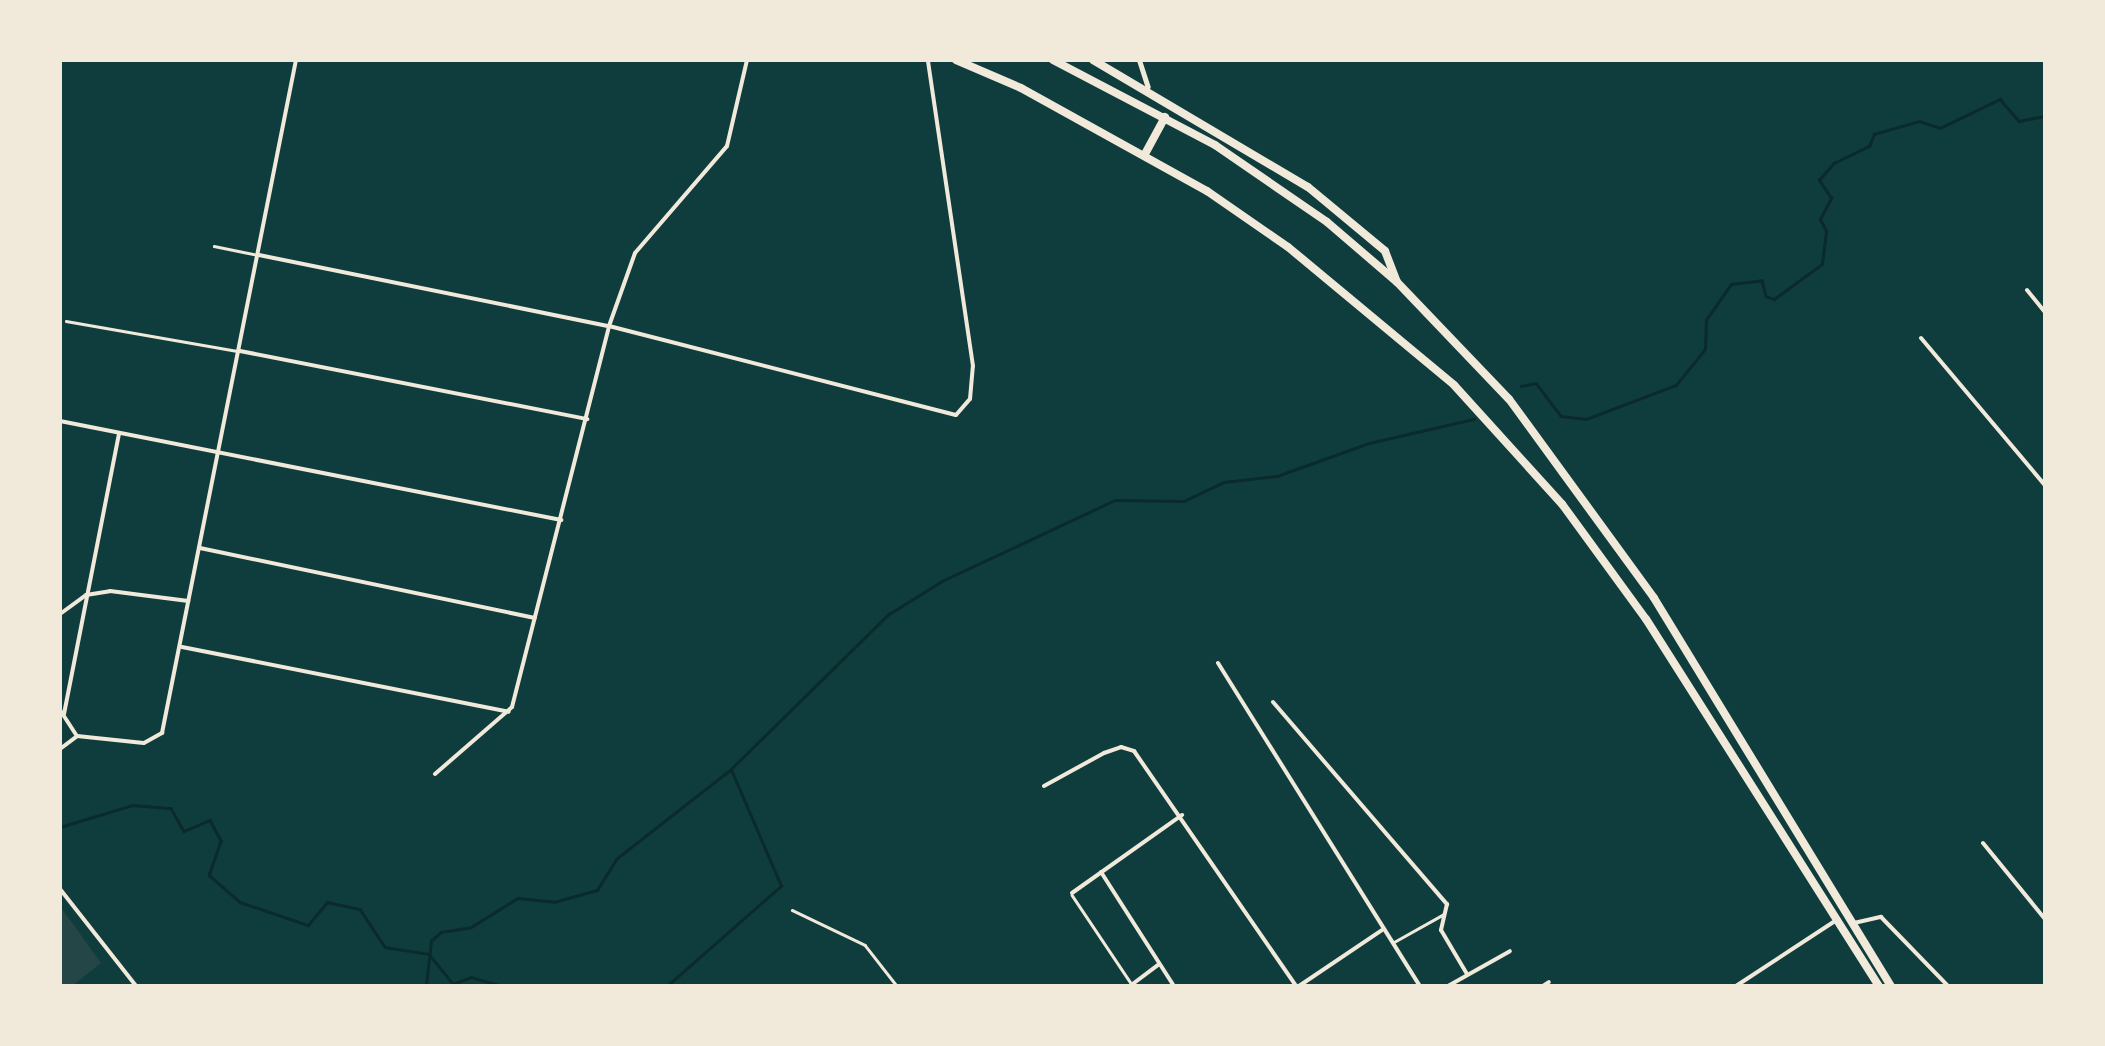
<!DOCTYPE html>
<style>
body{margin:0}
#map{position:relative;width:2105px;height:1046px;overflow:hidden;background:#0f3d3e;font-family:Ubuntu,sans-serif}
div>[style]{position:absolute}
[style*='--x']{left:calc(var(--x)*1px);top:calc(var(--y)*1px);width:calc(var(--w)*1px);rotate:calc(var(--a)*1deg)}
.green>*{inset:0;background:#244646}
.stream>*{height:2.5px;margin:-1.25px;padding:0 1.25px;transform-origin:1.25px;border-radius:1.25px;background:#0a2a2b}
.service>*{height:2.5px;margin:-1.25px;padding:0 1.25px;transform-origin:1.25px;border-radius:1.25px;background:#f1e9da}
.minor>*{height:4px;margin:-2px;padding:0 2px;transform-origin:2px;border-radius:2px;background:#f1e9da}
.tertiary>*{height:5px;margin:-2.5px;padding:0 2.5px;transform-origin:2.5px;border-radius:2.5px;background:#f1e9da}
.trunk>*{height:8px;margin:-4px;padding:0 4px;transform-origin:4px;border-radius:4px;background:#f1e9da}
span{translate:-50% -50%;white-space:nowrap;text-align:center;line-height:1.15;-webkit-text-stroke:10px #f1e9da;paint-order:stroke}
.frame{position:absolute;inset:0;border:62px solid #f1e9da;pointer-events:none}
</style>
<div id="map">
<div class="green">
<div style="clip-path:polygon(60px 906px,101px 963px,72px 986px,60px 986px)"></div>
</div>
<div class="stream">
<div style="--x:1521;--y:386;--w:15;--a:-11"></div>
<div style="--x:1536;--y:383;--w:41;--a:52.9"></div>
<div style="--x:1561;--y:416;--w:25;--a:7"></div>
<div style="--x:1586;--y:419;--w:96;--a:-20.7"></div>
<div style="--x:1676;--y:385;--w:46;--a:-51.1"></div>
<div style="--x:1705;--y:349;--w:29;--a:-88"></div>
<div style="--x:1706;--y:320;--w:44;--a:-55.2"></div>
<div style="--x:1731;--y:284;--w:31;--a:-7"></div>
<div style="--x:1762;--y:280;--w:16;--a:76"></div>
<div style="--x:1766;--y:296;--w:9;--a:21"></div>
<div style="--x:1774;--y:299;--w:59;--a:-36.1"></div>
<div style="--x:1822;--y:264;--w:33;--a:-83"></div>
<div style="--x:1826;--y:231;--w:13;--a:-117"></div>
<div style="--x:1820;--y:219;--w:24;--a:-62"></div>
<div style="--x:1831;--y:198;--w:22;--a:-124"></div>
<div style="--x:1819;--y:180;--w:23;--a:-49"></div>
<div style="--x:1834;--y:163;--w:39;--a:-26"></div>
<div style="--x:1869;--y:146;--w:13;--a:-67"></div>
<div style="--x:1874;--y:134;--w:47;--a:-16.1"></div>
<div style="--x:1919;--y:121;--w:22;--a:18"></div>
<div style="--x:1940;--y:128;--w:67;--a:-25.8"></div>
<div style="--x:2000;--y:99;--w:29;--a:49"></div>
<div style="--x:2019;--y:121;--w:26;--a:-11"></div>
<div style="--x:60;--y:827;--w:76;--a:-16.8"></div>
<div style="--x:133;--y:805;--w:38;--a:5"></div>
<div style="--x:171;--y:808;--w:26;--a:61"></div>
<div style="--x:184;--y:831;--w:28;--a:-23"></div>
<div style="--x:210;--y:820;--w:24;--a:62"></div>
<div style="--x:221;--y:841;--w:36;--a:109"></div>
<div style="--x:209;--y:875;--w:41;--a:41.1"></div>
<div style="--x:240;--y:902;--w:72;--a:18.7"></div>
<div style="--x:308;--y:925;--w:30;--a:-50"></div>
<div style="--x:327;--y:902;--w:34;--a:12"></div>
<div style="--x:360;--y:909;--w:45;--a:56.7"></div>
<div style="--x:385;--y:947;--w:45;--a:9"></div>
<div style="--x:429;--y:954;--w:38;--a:51"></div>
<div style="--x:453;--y:984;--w:19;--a:-21"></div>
<div style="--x:471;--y:977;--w:33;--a:16"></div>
<div style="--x:426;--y:986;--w:45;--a:-83.7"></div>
<div style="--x:431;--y:941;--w:13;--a:-42"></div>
<div style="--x:441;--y:932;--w:30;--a:-9"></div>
<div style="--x:471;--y:927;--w:55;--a:-31.7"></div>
<div style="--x:518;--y:898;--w:36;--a:6"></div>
<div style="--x:554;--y:902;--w:45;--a:-15.6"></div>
<div style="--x:597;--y:890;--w:36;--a:-58"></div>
<div style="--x:616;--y:859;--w:146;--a:-38"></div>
<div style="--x:731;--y:769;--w:221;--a:-44.5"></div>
<div style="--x:889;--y:614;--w:62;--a:-31.9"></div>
<div style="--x:942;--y:581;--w:191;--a:-25.1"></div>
<div style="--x:1115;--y:500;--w:69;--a:0.8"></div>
<div style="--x:1184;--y:501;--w:44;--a:-25.4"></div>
<div style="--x:1224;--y:482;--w:53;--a:-6.5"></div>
<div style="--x:1277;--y:476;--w:98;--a:-19.7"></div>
<div style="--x:1369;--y:443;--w:108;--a:-12.9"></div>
<div style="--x:667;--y:986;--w:152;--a:-41.3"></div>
<div style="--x:781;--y:886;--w:126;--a:-113.3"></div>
</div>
<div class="service">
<div style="--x:214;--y:246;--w:45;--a:11.6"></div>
<div style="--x:66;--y:321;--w:175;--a:9.9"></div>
<div style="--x:1072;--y:895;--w:106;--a:56.2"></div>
<div style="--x:792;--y:910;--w:81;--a:25.6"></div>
<div style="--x:865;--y:945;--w:52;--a:52"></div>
<div style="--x:1394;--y:942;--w:57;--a:-29.2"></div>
</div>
<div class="minor">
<div style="--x:259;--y:255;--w:357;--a:11.5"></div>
<div style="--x:609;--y:326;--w:358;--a:14.4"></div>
<div style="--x:956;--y:415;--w:21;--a:-49"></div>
<div style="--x:970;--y:399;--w:33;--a:-85"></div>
<div style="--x:973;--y:366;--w:309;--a:-98.4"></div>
<div style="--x:2027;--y:290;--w:28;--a:51"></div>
<div style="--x:1921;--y:338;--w:192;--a:49.9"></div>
<div style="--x:240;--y:351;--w:354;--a:11.1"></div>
<div style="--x:60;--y:421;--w:511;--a:11.18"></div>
<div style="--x:200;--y:548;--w:342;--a:11.8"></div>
<div style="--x:60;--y:614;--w:32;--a:-36"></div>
<div style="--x:86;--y:595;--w:24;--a:-9"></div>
<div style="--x:110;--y:591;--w:79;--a:7.3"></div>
<div style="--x:182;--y:647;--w:333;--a:11.2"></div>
<div style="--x:1218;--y:663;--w:381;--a:58"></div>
<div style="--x:1273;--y:702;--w:267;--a:49.3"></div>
<div style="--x:1447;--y:904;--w:27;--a:103"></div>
<div style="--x:1441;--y:930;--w:51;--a:59.4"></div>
<div style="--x:60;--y:710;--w:31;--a:57"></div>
<div style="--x:64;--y:714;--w:285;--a:-78.9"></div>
<div style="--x:60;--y:749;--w:21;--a:-37"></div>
<div style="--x:77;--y:736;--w:67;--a:6"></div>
<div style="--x:144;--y:743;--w:21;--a:-29"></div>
<div style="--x:162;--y:733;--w:686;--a:-78.74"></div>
<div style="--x:435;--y:774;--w:102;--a:-41"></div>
<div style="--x:512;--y:707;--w:393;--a:-75.7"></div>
<div style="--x:609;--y:326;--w:77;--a:-70.4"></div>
<div style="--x:635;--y:253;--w:141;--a:-49.3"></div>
<div style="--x:727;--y:146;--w:88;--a:-76.9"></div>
<div style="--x:1044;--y:786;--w:68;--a:-28.8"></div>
<div style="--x:1104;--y:753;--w:18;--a:-19"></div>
<div style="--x:1121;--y:747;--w:14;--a:17"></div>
<div style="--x:1134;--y:751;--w:285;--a:55.4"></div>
<div style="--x:1983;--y:843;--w:98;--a:50.8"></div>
<div style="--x:1101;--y:872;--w:135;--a:57.4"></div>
<div style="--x:60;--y:889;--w:123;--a:51.9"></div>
<div style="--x:1072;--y:893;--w:135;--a:-35.3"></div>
<div style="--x:1854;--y:923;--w:28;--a:-13"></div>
<div style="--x:1881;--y:917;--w:96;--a:45.8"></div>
<div style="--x:1130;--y:986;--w:36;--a:-37"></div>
<div style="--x:1299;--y:986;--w:100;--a:-34"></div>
<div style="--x:1448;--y:986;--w:71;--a:-29.4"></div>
<div style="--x:1543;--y:986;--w:7;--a:-34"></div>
<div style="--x:1736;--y:986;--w:118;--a:-33.3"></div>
</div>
<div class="tertiary">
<div style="--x:1139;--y:60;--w:28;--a:72"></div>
</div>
<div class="trunk">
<div style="--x:956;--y:60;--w:71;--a:23.3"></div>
<div style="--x:1021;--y:88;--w:213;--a:29"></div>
<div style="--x:1207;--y:191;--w:98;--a:34.7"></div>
<div style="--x:1288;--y:247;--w:216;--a:39.7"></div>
<div style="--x:1454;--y:385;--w:161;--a:47.8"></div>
<div style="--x:1562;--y:504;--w:142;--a:53.9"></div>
<div style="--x:1646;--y:619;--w:435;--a:57.6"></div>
<div style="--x:1053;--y:60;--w:183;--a:27.7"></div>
<div style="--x:1215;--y:145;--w:136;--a:34.5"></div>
<div style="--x:1327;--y:222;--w:92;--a:40.6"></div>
<div style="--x:1397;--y:282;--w:162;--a:46.3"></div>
<div style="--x:1509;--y:399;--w:246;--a:53.9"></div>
<div style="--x:1654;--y:598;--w:455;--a:58.6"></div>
<div style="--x:1093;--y:60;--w:250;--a:30.6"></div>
<div style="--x:1308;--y:187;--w:100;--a:39.7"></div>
<div style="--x:1385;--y:251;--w:33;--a:69"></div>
<div style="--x:1145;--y:154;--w:42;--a:-61.6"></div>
</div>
<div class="frame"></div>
</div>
